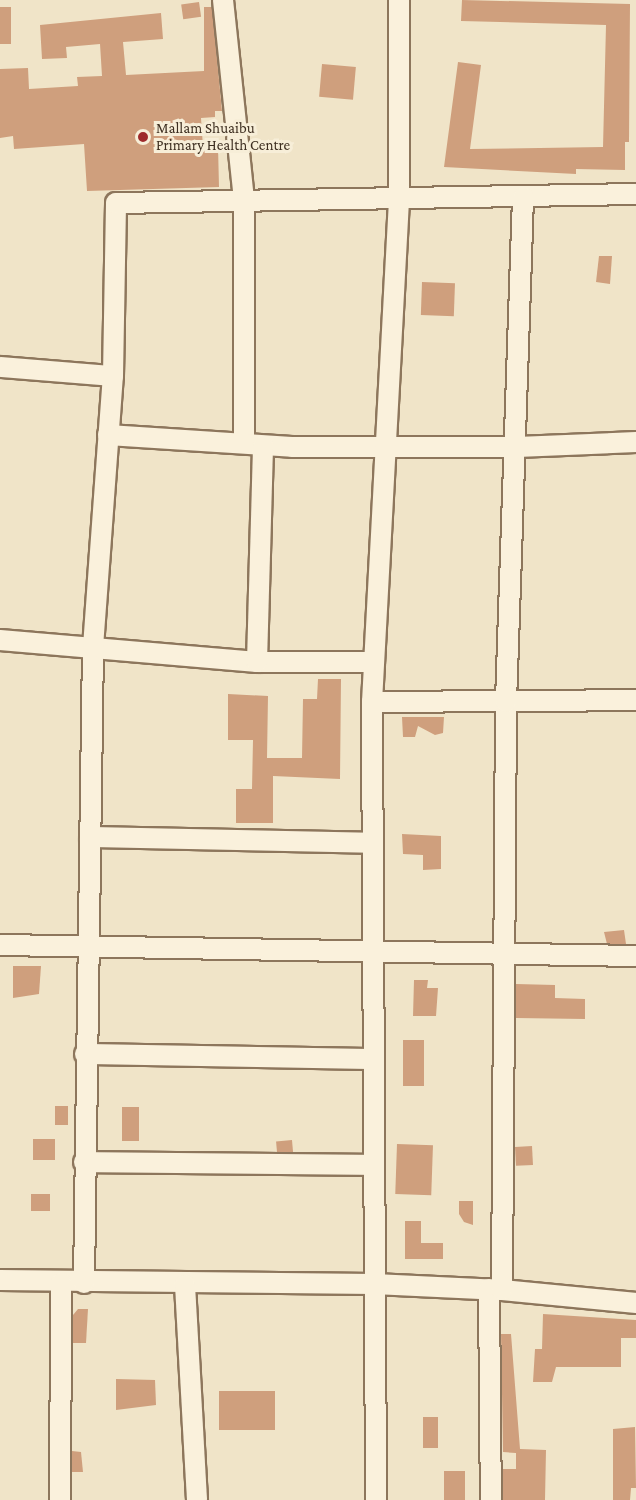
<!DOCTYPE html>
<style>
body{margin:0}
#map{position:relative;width:636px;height:1500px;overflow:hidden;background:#f0e4c8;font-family:"Crimson Pro",serif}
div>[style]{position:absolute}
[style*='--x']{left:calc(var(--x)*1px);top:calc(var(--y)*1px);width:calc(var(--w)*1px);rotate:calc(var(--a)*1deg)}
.building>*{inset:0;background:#cf9f7d;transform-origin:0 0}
.roads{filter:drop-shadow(2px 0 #8d765c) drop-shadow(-2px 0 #8d765c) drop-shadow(0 2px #8d765c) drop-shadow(0 -2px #8d765c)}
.street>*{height:20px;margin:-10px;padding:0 10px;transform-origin:10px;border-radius:10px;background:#faf1dc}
.dots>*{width:16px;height:16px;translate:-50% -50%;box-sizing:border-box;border:3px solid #f7eed8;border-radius:50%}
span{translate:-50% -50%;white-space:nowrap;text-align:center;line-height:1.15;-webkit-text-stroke:6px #f7eed8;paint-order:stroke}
.poi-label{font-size:15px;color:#3d2e20}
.left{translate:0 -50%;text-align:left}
</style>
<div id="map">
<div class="building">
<div style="clip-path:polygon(462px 0,630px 4px,629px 142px,625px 142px,625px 170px,576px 169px,576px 174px,444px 167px,458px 62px,481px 65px,470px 149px,603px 147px,606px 25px,461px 21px)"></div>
<div style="left:199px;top:2px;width:15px;height:18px;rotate:82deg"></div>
<div style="left:0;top:7px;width:11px;height:37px"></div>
<div style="clip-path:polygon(204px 7px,212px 7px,222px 111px,215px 111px,215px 117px,201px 118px,203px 147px,218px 146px,219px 187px,87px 191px,84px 144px,14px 149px,13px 136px,0 138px,0 69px,28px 68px,29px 89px,78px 86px,77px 77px,102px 76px,100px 44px,66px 47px,67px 58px,42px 59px,40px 25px,161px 13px,163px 39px,123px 42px,126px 75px,204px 71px)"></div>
<div style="left:322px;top:64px;width:34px;height:33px;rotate:5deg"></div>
<div style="clip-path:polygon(599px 256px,612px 256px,610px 284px,596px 282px)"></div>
<div style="left:422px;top:282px;width:33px;height:33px;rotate:2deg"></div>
<div style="clip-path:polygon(318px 679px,341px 679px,340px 779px,273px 776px,273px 823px,236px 823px,236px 789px,252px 789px,253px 740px,228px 740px,228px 694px,268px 696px,267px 758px,302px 758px,303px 699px,317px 699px)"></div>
<div style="clip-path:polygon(402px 717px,444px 717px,443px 733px,435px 735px,418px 726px,415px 737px,403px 737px)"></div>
<div style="clip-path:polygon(402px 834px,441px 836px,441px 869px,423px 870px,423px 855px,403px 854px)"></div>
<div style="clip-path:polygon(624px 930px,626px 944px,607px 944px,604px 932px)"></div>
<div style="clip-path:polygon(13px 966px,41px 966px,39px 994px,13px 998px)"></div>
<div style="clip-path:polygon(414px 980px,428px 980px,427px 988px,438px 988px,436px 1016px,413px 1016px)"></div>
<div style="clip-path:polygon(516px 984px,555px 985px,555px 998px,585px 999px,585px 1019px,516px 1018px)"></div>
<div style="left:403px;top:1040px;width:21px;height:46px"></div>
<div style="left:55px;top:1106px;width:13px;height:19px"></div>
<div style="left:122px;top:1107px;width:17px;height:34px"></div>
<div style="left:33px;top:1139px;width:22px;height:21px"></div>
<div style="left:292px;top:1140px;width:12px;height:16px;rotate:85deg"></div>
<div style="left:397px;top:1144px;width:36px;height:50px;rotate:2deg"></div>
<div style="left:532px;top:1146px;width:19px;height:17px;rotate:87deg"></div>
<div style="left:31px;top:1194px;width:19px;height:17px"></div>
<div style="clip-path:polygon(459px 1201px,473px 1201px,473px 1225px,464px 1222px,459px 1214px)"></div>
<div style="clip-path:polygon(405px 1221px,421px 1221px,421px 1243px,443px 1243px,443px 1259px,405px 1259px)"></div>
<div style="clip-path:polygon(78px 1309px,88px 1309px,86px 1343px,73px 1343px,73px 1315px)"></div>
<div style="clip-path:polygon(543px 1314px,636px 1320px,636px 1338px,621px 1338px,621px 1367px,556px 1367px,552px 1382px,533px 1382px,535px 1349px,542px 1349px)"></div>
<div style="clip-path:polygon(501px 1334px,511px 1334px,520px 1449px,546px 1450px,545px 1500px,503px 1500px,503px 1469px,516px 1469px,516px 1453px,503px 1452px)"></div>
<div style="clip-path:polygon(116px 1379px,155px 1380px,156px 1405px,116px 1410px)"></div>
<div style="left:219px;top:1391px;width:56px;height:39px"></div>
<div style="left:423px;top:1417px;width:15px;height:31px"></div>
<div style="clip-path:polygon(635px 1427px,636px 1488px,631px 1488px,630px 1500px,613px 1500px,613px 1429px)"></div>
<div style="clip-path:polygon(72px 1451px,81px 1452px,83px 1472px,72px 1472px)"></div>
<div style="left:444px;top:1471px;width:21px;height:29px"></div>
</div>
<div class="roads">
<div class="street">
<div style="--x:223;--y:0;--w:201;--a:84"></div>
<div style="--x:244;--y:200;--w:243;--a:90"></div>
<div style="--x:0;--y:367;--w:113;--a:4.6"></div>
<div style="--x:108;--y:435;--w:184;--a:3.7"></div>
<div style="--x:292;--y:447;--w:225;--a:0"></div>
<div style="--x:517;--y:447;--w:119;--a:-2.4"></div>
<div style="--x:0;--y:640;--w:258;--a:4.9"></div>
<div style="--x:257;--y:662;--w:116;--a:0"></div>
<div style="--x:257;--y:662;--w:216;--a:-88.4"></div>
<div style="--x:372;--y:702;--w:264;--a:-0.4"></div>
<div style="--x:90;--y:837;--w:282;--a:1.2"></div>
<div style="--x:0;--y:945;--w:636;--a:0.99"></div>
<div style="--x:85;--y:1054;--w:288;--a:1"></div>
<div style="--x:84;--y:1162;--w:288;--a:0.6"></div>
<div style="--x:0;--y:1280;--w:374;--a:0.6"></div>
<div style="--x:374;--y:1284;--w:128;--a:2.7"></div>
<div style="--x:502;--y:1290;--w:135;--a:5.5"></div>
<div style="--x:84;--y:1283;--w:636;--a:-89.19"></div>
<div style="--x:93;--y:647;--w:272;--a:-85.8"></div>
<div style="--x:113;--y:376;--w:173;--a:-89"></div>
<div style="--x:116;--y:203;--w:520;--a:-0.99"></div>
<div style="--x:185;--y:1285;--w:215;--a:86.8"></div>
<div style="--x:489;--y:1289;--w:211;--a:89.5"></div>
<div style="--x:502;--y:1290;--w:588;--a:-89.61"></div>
<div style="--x:506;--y:702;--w:505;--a:-88.07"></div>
<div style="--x:60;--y:1500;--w:217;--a:-89.7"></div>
<div style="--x:376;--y:1500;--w:798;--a:-90.29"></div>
<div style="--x:372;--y:702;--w:503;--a:-86.92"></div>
<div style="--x:399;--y:200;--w:200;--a:-90"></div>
</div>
</div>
<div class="dots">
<div style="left:143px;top:137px;background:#9e2a2b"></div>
</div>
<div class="poi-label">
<span class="left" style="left:156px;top:137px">Mallam Shuaibu<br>Primary Health Centre</span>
</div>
</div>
